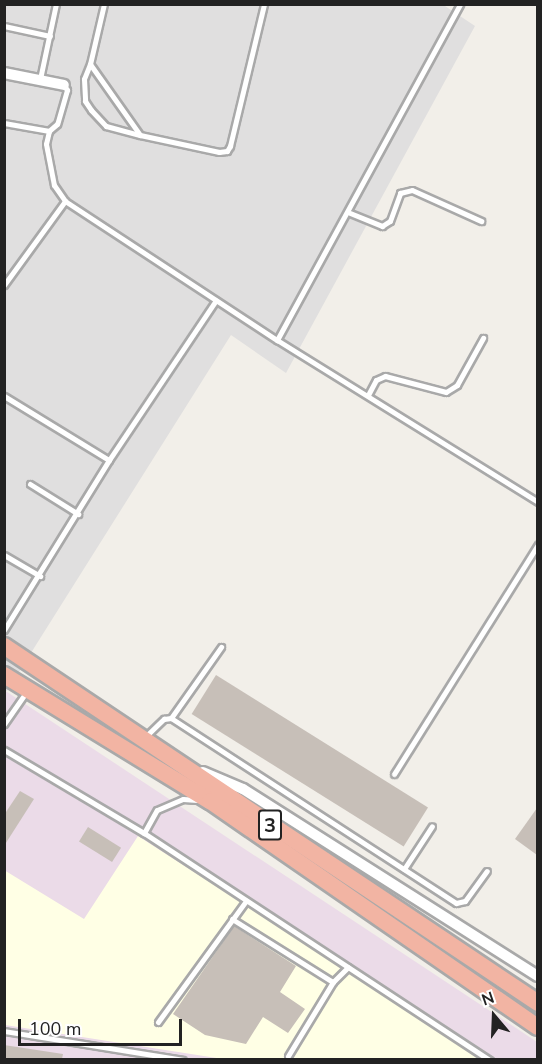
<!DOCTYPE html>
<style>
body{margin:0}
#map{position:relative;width:542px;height:1064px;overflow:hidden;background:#f2efe9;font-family:"Nunito Sans",sans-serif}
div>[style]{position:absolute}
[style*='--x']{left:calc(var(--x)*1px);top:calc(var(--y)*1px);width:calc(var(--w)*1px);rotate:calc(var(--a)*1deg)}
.residential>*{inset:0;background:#e0dfdf}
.industrial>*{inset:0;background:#ebdbe8}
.education>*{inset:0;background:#ffffe5}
.building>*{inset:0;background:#c7bfb8;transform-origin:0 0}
.roads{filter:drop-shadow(2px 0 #a9a9a9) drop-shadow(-2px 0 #a9a9a9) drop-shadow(0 2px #a9a9a9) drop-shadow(0 -2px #a9a9a9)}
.service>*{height:5px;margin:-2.5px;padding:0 2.5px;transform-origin:2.5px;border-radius:2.5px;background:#fff}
.minor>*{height:10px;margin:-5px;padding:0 5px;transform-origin:5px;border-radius:5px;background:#fff}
.trunk>*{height:16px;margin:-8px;padding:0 8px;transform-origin:8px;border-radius:8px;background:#f2b4a3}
span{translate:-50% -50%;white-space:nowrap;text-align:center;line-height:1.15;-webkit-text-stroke:4.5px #fff;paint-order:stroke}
.shield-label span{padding:2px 4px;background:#fff;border:2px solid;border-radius:4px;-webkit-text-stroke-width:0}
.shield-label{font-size:20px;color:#222;font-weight:700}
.frame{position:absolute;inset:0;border:6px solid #222;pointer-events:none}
.north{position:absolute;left:464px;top:986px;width:60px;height:60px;-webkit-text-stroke:4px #fff;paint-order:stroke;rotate:341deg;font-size:16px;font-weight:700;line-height:24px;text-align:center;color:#222}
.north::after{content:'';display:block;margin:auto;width:21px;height:27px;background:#222;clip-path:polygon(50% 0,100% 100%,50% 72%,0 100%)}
.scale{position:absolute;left:18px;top:1019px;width:164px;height:27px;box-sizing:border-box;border:3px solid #222;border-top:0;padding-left:8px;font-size:18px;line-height:21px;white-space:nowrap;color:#222;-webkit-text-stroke:4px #fff;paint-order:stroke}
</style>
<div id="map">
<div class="residential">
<div style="clip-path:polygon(442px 4px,475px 26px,286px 373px,231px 335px,7px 691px,4px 690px,4px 5px)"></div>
</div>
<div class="industrial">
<div style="clip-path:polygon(4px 690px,537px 1042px,537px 1059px,5px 1059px)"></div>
</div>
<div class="education">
<div style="clip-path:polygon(138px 836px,485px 1059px,223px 1059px,5px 1025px,4px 870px,84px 919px)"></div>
</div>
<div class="building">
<div style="left:216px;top:675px;width:250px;height:46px;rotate:32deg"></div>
<div style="clip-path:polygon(20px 791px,34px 799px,4px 846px,4px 815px)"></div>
<div style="clip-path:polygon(537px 808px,537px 855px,515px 839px)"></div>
<div style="left:88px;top:827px;width:39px;height:17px;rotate:32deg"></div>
<div style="clip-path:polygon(234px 926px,296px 966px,280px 992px,305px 1009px,288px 1033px,263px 1017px,246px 1044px,205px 1035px,173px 1014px)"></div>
<div style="clip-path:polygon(4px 1045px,63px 1054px,62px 1059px,4px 1059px)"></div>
</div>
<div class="roads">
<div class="service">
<div style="--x:104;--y:4;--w:62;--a:103.1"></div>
<div style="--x:90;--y:64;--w:87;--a:54.8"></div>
<div style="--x:140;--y:135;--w:81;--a:12.1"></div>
<div style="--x:219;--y:152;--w:8;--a:-7"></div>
<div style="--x:227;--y:151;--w:6;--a:-59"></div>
<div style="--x:230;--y:146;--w:146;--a:-76.5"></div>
<div style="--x:4;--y:26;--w:47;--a:12.3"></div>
<div style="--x:90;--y:64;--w:16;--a:112"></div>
<div style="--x:84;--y:79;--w:22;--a:87"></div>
<div style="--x:85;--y:101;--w:11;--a:56"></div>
<div style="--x:91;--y:110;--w:22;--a:47"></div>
<div style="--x:106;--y:126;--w:35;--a:15"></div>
<div style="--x:40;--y:79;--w:77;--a:-78"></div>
<div style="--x:64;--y:85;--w:6;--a:59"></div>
<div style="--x:67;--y:90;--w:35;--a:106"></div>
<div style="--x:57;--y:124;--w:11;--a:139"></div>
<div style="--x:49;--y:131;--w:13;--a:103"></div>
<div style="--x:46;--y:144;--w:42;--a:79"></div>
<div style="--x:54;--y:185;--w:19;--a:55"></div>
<div style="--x:65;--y:201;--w:254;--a:33.3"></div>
<div style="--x:277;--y:340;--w:307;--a:31.8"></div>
<div style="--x:4;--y:123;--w:46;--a:10.1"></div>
<div style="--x:350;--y:213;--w:35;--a:22"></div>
<div style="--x:382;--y:226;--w:9;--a:-32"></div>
<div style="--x:390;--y:221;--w:30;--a:-70"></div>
<div style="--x:400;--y:193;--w:12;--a:-14"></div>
<div style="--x:412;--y:190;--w:76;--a:24.2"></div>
<div style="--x:4;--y:285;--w:104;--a:-54"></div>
<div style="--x:277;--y:340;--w:383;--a:-61.4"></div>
<div style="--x:368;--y:395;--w:17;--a:-62"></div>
<div style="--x:376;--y:380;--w:10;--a:-24"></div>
<div style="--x:385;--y:376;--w:63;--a:14.7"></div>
<div style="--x:446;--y:392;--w:13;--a:-32"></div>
<div style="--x:457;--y:385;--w:54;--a:-61"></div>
<div style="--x:4;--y:396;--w:123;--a:31.4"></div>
<div style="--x:30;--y:484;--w:57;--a:32"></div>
<div style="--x:4;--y:555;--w:42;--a:30.3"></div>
<div style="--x:4;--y:630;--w:200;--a:-58.3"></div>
<div style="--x:109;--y:460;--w:192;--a:-56.2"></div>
<div style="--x:171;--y:718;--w:87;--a:-54.8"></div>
<div style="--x:4;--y:724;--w:40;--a:-55.1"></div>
<div style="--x:144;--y:738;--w:28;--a:-44"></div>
<div style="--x:164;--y:719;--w:7;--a:-8"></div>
<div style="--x:171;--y:718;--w:340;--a:33"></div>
<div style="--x:456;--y:903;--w:9;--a:-13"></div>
<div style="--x:465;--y:901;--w:37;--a:-54"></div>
<div style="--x:4;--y:750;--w:163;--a:30.7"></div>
<div style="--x:144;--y:833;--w:414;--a:33.3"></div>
<div style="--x:394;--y:774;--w:271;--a:-57.9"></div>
<div style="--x:144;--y:833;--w:26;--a:-61"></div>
<div style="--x:157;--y:810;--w:28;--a:-23"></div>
<div style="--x:183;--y:799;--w:14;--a:4"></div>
<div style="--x:404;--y:869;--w:51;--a:-56.9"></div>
<div style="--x:232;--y:919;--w:119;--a:32"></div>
<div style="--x:333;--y:982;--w:21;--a:-45"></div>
<div style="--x:158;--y:1022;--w:150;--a:-54"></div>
<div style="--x:4;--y:1031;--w:181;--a:9.2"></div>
<div style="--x:288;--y:1056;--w:87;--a:-58.7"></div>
</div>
<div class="minor">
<div style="--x:4;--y:73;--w:61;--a:11.3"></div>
<div style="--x:203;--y:772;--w:43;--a:23"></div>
<div style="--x:243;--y:789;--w:349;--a:32.4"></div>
</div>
<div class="trunk">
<div style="--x:4;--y:646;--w:642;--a:33.76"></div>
<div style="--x:4;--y:675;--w:241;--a:31.5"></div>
<div style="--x:210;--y:801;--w:398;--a:34.6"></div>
</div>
</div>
<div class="shield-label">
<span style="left:270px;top:825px">3</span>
</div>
<div class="frame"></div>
<div class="north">N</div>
<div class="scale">100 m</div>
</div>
